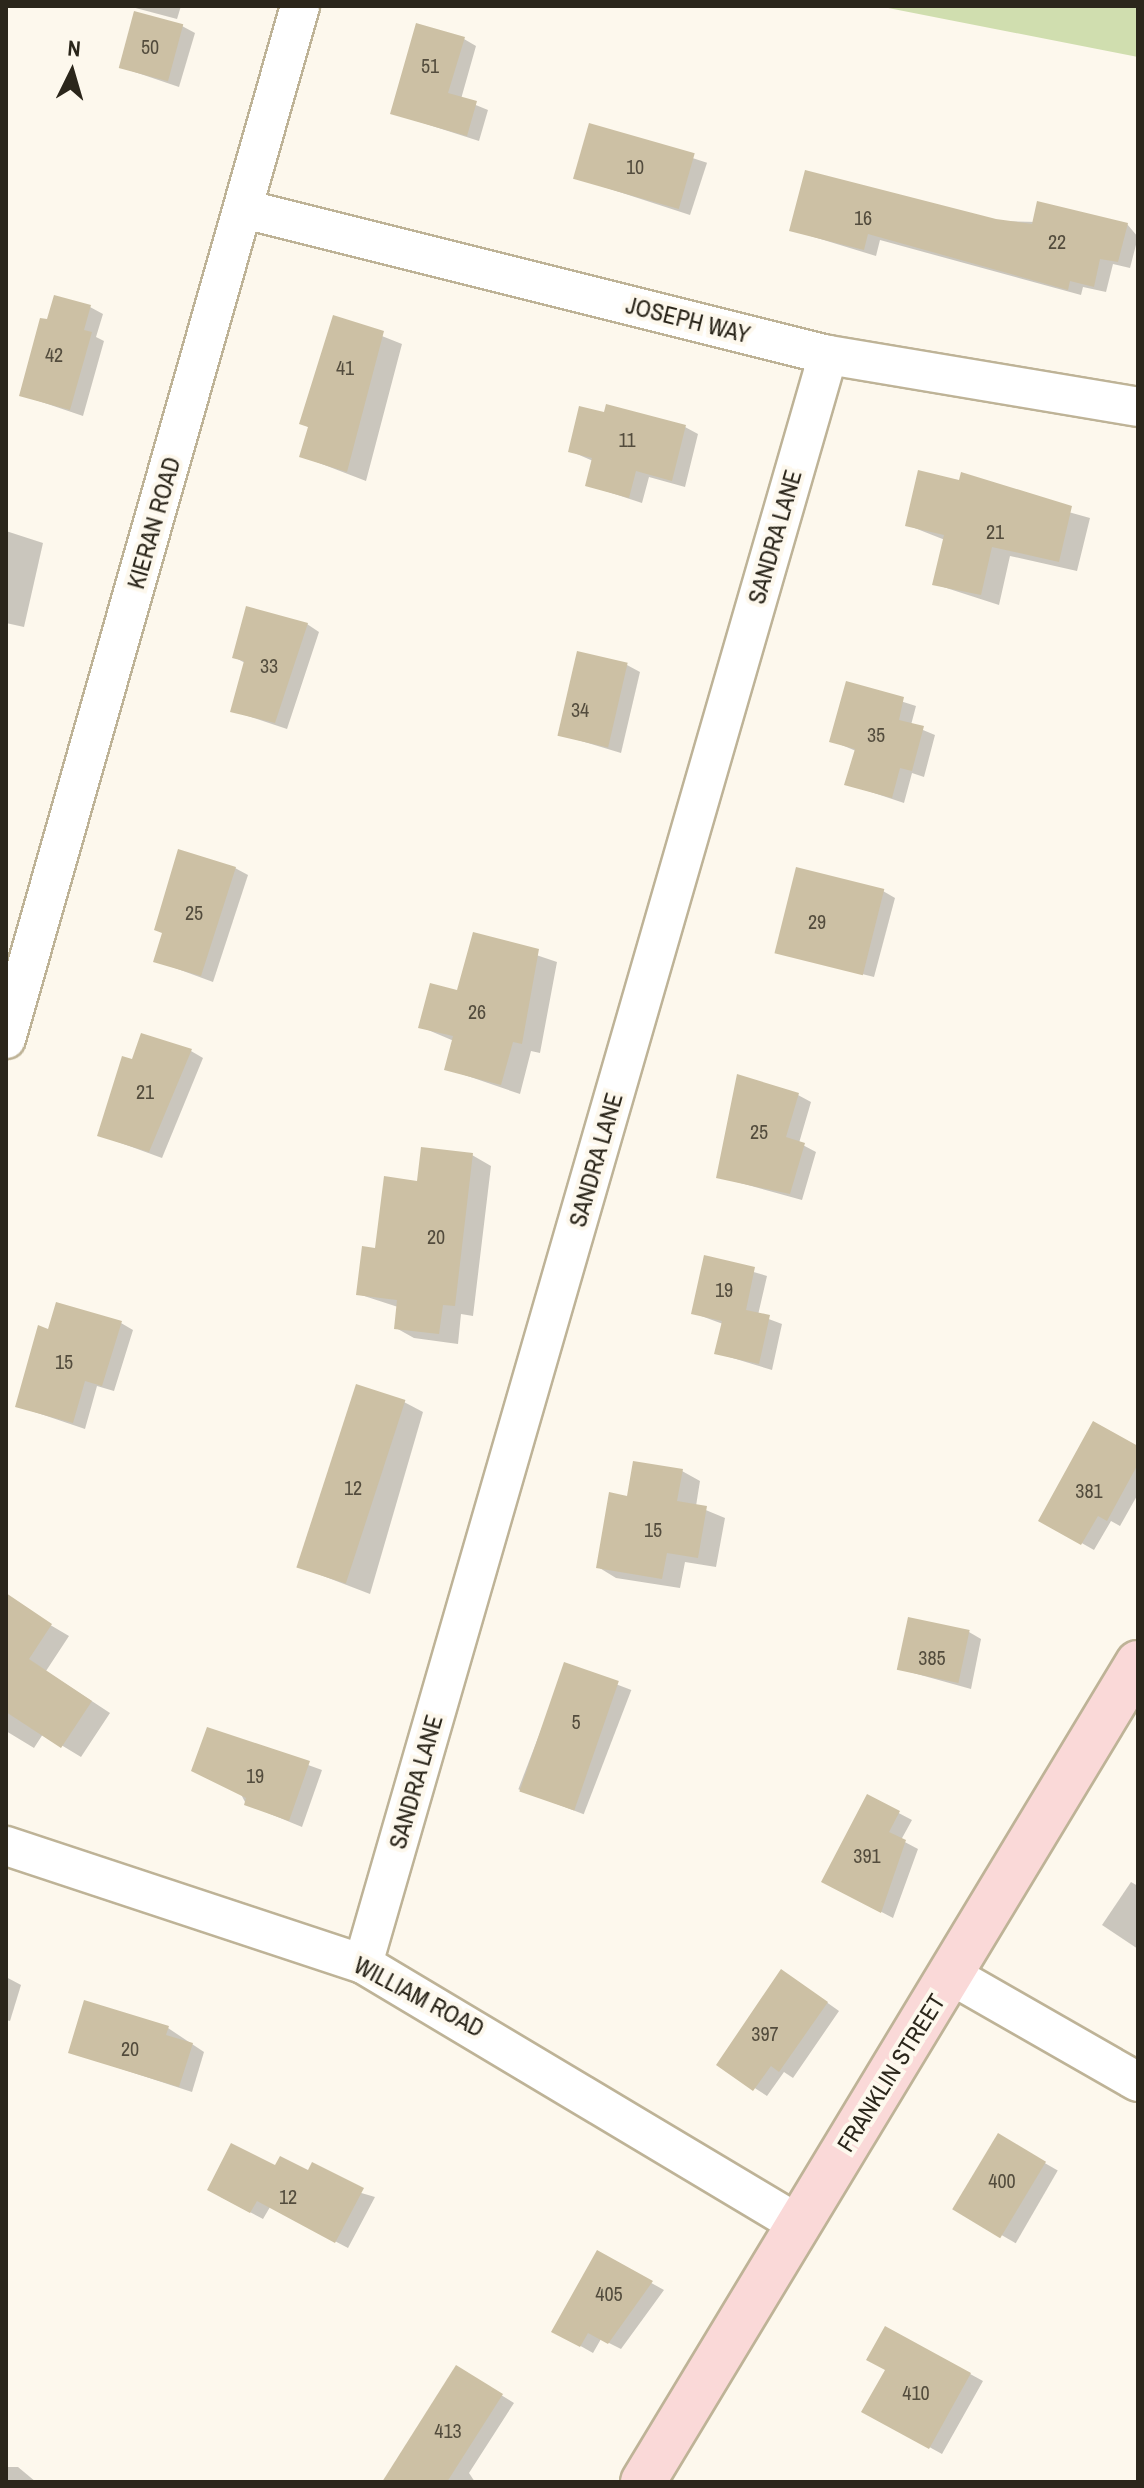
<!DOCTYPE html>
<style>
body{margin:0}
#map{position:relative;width:1144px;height:2488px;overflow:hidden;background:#fdf8ed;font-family:"Archivo Narrow",sans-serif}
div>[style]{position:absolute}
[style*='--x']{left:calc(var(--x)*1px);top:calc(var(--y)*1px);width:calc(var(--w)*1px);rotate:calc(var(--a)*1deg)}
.green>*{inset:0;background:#d0deaf}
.shadow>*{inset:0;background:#0003;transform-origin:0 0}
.building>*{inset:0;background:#ccc0a4;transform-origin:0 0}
.roads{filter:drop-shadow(2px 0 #beb397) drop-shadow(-2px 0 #beb397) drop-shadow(0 2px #beb397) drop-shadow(0 -2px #beb397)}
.street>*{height:38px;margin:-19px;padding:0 19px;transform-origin:19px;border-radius:19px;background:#fff}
.secondary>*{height:44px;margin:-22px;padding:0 22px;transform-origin:22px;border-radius:22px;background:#fad9d8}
span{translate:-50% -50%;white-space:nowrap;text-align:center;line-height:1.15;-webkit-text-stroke:8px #fdf8ed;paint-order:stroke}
.number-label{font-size:20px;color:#534c3d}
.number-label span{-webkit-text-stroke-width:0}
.street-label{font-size:24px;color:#2b261b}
.frame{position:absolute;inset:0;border:8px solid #2b261b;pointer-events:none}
.north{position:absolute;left:32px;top:32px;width:80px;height:80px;-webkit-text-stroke:6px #fdf8ed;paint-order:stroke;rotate:5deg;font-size:22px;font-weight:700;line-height:32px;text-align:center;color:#2b261b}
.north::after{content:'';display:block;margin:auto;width:28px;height:36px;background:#2b261b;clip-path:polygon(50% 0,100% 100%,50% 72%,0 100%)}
</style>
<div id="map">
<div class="green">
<div style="clip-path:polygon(878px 6px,1138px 6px,1138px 57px)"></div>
</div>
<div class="shadow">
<div style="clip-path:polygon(128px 6px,181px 6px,177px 19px)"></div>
<div style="clip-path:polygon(182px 26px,195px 33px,179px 87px,120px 67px)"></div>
<div style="clip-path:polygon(464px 39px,476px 46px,461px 99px,488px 110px,479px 141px,392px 113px)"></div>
<div style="left:591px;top:125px;width:122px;height:55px;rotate:18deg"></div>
<div style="clip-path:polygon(995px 221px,1127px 224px,1138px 237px,1130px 268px,1113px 264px,1106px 292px,1083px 287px,1081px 295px,880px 240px,876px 256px,791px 230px)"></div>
<div style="clip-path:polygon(90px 307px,103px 314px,96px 337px,104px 341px,83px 416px,21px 395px,48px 321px)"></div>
<div style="clip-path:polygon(334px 317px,402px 344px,366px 481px,301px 456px,310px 428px,301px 423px)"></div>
<div style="clip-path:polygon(685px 427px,698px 434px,685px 487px,649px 477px,642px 503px,587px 485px,593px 461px,570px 451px)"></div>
<div style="clip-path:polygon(961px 482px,1090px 518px,1077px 571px,1010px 556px,999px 605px,934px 584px,945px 540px,907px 525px)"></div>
<div style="clip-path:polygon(6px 531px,43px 543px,24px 627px,6px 623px)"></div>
<div style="clip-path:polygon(307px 624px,319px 632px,287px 729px,233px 711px,245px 663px,234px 657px)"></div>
<div style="clip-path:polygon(627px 665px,640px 672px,621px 753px,558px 734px)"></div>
<div style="clip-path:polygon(847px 684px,916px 706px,911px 725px,935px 735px,924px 777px,912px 773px,904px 803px,847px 784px,856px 751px,832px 741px)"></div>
<div style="clip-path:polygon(235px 868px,248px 875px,213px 982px,156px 961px)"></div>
<div style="clip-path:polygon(883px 891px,895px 898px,874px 977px,783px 954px)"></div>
<div style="clip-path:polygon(474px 934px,557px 962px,540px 1053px,531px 1051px,520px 1094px,447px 1069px,454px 1041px,421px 1027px,459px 993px)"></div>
<div style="clip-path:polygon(191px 1051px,203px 1058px,162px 1158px,99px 1135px,134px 1061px)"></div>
<div style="clip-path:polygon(798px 1095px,811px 1102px,799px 1143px,816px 1152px,802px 1200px,719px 1177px)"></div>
<div style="clip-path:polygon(472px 1155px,491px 1166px,473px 1316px,461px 1314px,458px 1344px,414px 1338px,396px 1328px,398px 1307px,358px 1294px,418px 1183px)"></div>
<div style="clip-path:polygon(706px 1258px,767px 1276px,758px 1315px,782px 1324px,772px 1370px,716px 1353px,723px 1324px,693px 1313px)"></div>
<div style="clip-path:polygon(121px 1323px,133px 1330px,114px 1391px,97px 1386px,85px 1429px,17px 1406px,50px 1331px)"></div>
<div style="clip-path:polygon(404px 1402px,423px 1412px,370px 1594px,305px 1569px)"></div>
<div style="clip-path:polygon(1138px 1448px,1138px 1494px,1120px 1526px,1111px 1521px,1094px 1550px,1041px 1520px)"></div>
<div style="clip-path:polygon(682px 1471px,700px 1481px,696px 1506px,725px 1518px,716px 1567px,685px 1562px,680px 1588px,616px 1578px,598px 1567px,629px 1498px)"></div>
<div style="clip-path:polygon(6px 1599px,69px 1636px,46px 1671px,110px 1713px,81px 1757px,43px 1734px,34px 1748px,6px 1731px)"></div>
<div style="clip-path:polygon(969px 1632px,981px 1639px,971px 1689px,899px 1669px)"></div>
<div style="left:566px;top:1665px;width:70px;height:133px;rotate:21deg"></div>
<div style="clip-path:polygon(208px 1729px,322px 1770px,302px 1827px,246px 1804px)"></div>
<div style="clip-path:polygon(868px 1797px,912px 1820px,901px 1840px,918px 1849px,893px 1918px,836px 1888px)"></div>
<div style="clip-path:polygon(1131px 1882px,1138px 1886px,1138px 1949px,1102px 1925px)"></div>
<div style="clip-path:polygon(6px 1977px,21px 1985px,10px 2021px,6px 2020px)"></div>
<div style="clip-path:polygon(794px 1979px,839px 2011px,793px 2078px,784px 2072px,767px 2096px,719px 2065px)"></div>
<div style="clip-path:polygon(168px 2028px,204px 2052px,192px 2092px,70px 2052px)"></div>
<div style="left:998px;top:2136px;width:69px;height:84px;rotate:30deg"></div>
<div style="clip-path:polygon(276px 2168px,375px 2197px,348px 2248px,270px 2207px,263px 2219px,221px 2197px)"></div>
<div style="clip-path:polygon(597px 2253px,664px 2290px,621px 2349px,601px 2339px,593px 2353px,554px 2331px)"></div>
<div style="clip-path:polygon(886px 2328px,983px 2381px,942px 2454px,864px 2411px,887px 2370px)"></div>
<div style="clip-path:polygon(457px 2368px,514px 2403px,469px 2473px,475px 2482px,406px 2482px)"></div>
<div style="clip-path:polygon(6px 2467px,18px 2467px,36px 2482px,6px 2482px)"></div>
</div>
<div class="building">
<div style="left:134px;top:11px;width:51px;height:59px;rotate:15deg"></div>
<div style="clip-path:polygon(416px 23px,465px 37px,448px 93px,477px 101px,467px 136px,390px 114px)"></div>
<div style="left:589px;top:123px;width:110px;height:58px;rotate:16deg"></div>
<div style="clip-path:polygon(805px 170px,996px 219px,1032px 224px,1037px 201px,1128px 223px,1118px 262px,1100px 259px,1094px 287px,1070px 281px,1068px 290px,868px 234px,864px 250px,789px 231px)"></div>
<div style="clip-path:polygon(54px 295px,91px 305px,84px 330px,92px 332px,70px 410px,19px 396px,40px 318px,47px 319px)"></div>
<div style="clip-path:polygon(333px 315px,384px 331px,347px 472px,299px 457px,308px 427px,299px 424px)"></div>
<div style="clip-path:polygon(606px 404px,686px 425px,672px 481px,636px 471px,629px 498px,585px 486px,592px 458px,568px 452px,579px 406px,604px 412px)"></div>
<div style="clip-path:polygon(918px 470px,959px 480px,961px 472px,1072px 506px,1059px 562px,992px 547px,981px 595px,932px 585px,944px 535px,905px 526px)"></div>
<div style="clip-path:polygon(246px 606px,308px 623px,275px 723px,230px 712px,244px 661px,232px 658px)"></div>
<div style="left:577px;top:651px;width:52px;height:87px;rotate:13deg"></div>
<div style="clip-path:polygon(846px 681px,904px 697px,899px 720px,924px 726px,912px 771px,900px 768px,892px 798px,844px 785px,855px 749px,829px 742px)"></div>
<div style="clip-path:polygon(178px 849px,236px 867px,201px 976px,153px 962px,162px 933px,154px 930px)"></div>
<div style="left:796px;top:867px;width:91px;height:89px;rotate:14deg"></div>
<div style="clip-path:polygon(473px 932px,539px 949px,522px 1044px,513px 1042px,501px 1085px,444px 1070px,453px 1036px,418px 1028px,430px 983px,457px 990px)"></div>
<div style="clip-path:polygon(141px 1033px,192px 1049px,149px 1152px,97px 1136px,122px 1056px,132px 1059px)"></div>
<div style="clip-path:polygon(737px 1074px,799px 1093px,786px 1137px,805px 1143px,790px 1194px,716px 1178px)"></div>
<div style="clip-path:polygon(421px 1147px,473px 1153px,455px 1306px,443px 1305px,439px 1334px,394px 1329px,397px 1300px,356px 1295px,362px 1246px,375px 1248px,384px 1176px,417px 1181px)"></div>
<div style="clip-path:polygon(704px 1255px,755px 1267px,746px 1310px,770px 1315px,759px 1364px,714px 1354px,722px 1321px,691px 1314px)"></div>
<div style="clip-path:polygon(56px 1302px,122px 1321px,102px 1386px,85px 1381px,73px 1423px,15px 1407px,38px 1325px,48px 1329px)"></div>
<div style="left:356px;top:1384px;width:52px;height:193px;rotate:18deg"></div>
<div style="clip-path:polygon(1093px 1421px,1138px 1446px,1138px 1464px,1107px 1521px,1098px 1516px,1081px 1545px,1038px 1521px)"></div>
<div style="clip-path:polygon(633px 1461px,683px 1469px,677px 1501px,707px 1506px,698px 1558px,667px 1553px,662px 1579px,596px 1568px,609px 1492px,627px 1496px)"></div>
<div style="clip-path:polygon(6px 1593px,52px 1624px,29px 1659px,92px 1701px,61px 1748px,6px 1712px)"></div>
<div style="left:908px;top:1617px;width:63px;height:54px;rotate:12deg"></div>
<div style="left:564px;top:1662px;width:58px;height:137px;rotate:19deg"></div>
<div style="clip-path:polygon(207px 1727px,310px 1761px,289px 1821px,244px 1805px,246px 1798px,191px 1771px)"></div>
<div style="clip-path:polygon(867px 1794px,900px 1811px,889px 1832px,906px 1840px,881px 1913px,821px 1882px)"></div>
<div style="clip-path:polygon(781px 1969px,828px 2002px,779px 2072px,771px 2066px,753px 2091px,716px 2065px)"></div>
<div style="clip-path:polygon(84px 2000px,169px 2026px,166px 2035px,193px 2043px,179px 2087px,68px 2053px)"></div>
<div style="left:998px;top:2133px;width:56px;height:89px;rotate:31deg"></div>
<div style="clip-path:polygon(231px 2143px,275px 2165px,280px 2156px,308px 2170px,312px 2162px,364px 2188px,335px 2243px,257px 2201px,250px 2213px,207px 2190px)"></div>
<div style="clip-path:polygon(597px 2250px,653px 2281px,608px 2344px,588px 2333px,580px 2347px,551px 2332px)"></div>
<div style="clip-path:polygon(885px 2326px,971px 2373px,929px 2449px,861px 2412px,885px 2370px,866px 2360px)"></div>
<div style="clip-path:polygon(456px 2365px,503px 2394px,447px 2482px,382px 2482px)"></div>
</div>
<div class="roads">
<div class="street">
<div style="--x:244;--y:209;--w:602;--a:14.04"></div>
<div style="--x:828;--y:355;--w:314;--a:9.5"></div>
<div style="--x:6;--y:1039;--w:1074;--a:-74.11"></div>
<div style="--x:6;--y:1846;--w:376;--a:18.3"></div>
<div style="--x:363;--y:1964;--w:507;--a:30.87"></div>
<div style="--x:363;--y:1964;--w:1675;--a:-73.88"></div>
<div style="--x:951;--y:1975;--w:215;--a:29.8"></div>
</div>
<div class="secondary">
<div style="--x:643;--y:2482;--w:957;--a:-58.85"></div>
</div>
</div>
<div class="number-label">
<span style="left:150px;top:46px">50</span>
<span style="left:430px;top:65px">51</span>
<span style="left:635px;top:166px">10</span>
<span style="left:863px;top:217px">16</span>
<span style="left:1057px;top:241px">22</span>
<span style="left:54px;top:354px">42</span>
<span style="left:345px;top:367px">41</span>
<span style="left:627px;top:439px">11</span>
<span style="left:995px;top:531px">21</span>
<span style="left:269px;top:665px">33</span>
<span style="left:580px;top:709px">34</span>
<span style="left:876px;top:734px">35</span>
<span style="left:194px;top:912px">25</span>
<span style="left:817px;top:921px">29</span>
<span style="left:477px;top:1011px">26</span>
<span style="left:145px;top:1091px">21</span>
<span style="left:759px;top:1131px">25</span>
<span style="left:436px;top:1236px">20</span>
<span style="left:724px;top:1289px">19</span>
<span style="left:64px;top:1361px">15</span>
<span style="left:353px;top:1487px">12</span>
<span style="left:1089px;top:1490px">381</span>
<span style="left:653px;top:1529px">15</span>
<span style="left:932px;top:1657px">385</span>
<span style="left:576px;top:1721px">5</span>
<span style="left:255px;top:1775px">19</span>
<span style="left:867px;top:1855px">391</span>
<span style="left:765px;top:2033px">397</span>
<span style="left:130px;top:2048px">20</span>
<span style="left:1002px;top:2180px">400</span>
<span style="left:288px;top:2196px">12</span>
<span style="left:609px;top:2293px">405</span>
<span style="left:916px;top:2392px">410</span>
<span style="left:448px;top:2430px">413</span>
</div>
<div class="street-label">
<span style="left:688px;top:320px;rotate:14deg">JOSEPH WAY</span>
<span style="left:154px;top:523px;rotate:-74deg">KIERAN ROAD</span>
<span style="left:775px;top:537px;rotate:-74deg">SANDRA LANE</span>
<span style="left:596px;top:1160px;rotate:-74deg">SANDRA LANE</span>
<span style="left:416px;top:1782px;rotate:-74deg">SANDRA LANE</span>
<span style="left:419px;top:1997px;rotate:28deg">WILLIAM ROAD</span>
<span style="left:891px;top:2073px;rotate:-58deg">FRANKLIN STREET</span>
</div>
<div class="frame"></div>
<div class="north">N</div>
</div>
